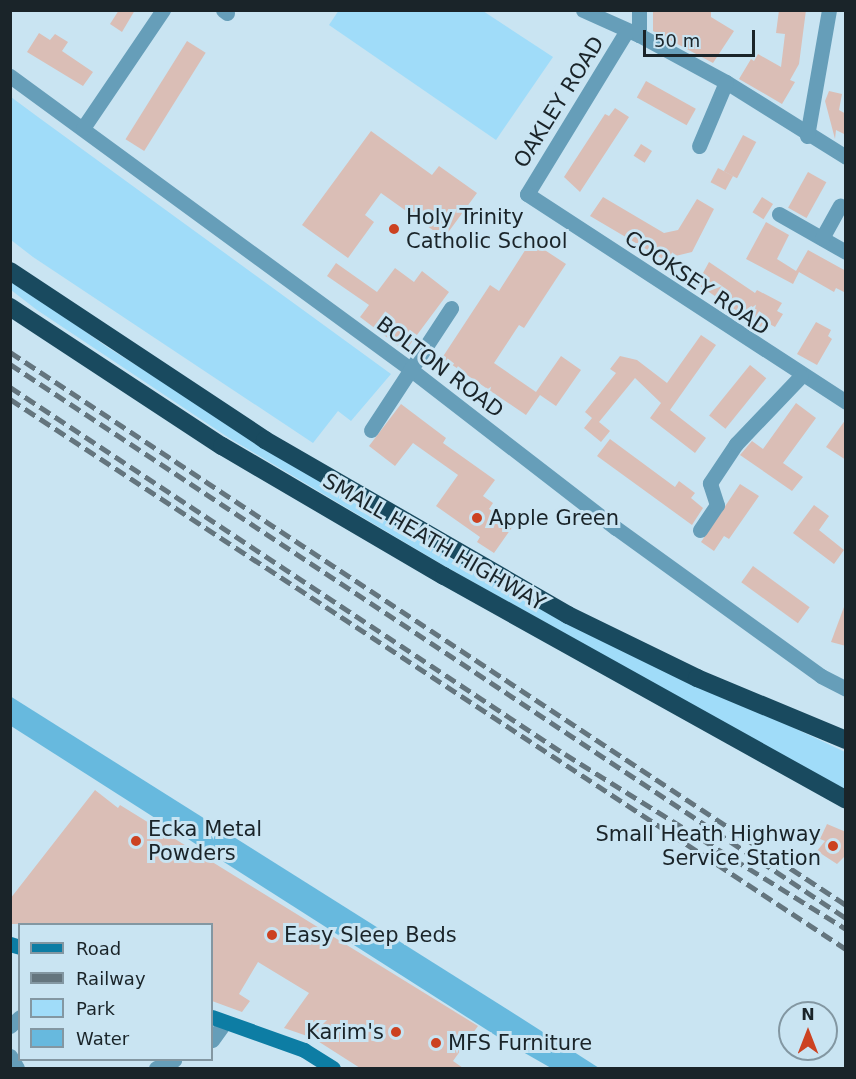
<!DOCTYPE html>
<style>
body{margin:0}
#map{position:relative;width:856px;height:1079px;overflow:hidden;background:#c9e4f2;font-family:"DejaVu Sans",sans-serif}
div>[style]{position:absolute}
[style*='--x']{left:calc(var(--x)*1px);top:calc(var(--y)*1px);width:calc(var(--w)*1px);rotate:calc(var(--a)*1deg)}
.green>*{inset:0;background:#a0dcf9}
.water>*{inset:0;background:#67b9de}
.building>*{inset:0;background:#dabeb6;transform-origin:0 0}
.street>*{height:15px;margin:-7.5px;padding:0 7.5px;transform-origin:7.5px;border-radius:7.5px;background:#669eb9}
.secondary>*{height:15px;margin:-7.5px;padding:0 7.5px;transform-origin:7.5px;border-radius:7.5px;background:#0d7da4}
.highway>*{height:18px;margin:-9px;padding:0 9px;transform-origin:9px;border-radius:9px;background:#194a5f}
.rail>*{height:4.5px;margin-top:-2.25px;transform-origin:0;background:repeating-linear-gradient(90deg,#64757e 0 12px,transparent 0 18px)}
.dots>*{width:16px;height:16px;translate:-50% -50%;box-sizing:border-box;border:3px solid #c9e4f2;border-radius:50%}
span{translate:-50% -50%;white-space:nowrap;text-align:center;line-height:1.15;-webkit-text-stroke:6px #c9e4f2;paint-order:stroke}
.street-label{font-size:21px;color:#1a2429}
.poi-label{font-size:21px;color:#1a2429}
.left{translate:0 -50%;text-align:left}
.right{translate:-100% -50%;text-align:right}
.frame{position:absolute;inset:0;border:12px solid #1a2429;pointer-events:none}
.legend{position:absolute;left:18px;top:923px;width:195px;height:138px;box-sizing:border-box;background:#c9e4f2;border:2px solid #8397a2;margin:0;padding:8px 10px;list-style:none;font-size:18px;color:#1a2429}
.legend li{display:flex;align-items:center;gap:12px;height:30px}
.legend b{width:30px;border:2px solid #8397a2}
.north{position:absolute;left:778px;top:1001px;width:60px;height:60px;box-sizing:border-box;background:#c9e4f2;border:2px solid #8397a2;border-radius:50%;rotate:0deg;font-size:16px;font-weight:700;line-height:24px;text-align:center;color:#1a2429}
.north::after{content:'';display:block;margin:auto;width:21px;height:27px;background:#cc4221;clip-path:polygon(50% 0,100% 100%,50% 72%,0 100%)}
.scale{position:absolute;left:643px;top:30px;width:112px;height:27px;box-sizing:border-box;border:3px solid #1a2429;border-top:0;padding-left:8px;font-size:18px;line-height:21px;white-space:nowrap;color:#1a2429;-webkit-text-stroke:4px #c9e4f2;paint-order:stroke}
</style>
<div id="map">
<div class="green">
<div style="clip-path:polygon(339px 10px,483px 11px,553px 57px,496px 140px,329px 25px)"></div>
<div style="clip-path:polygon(11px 97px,38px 117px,391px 374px,351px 421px,338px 411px,313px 443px,33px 257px,11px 240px)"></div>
<div style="clip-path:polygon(10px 278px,107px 347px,400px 530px,528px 602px,845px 752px,845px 791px,443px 565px,229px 438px,37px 310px,11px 290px)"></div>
</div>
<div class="water">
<div style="clip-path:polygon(10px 696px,521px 1018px,599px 1068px,551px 1068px,509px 1044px,11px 726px)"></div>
</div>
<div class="building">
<div style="clip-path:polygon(119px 10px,135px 10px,122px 32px,110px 24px)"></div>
<div style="clip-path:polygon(653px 10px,711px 10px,711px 17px,734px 31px,713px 63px,653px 31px)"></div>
<div style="clip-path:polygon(779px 10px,806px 10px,799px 64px,790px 80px,795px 82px,782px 104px,739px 79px,751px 59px,754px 61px,758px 54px,781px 67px,785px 34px,776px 33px)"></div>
<div style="clip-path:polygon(39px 33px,50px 40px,55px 34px,68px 42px,62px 51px,93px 72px,83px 86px,27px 52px)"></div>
<div style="left:187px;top:41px;width:22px;height:116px;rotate:32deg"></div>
<div style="left:646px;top:81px;width:57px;height:19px;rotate:29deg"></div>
<div style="clip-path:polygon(829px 91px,842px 94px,839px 110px,846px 114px,846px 135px,836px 130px,835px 139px,825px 101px)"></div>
<div style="clip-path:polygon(615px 108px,629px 117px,580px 192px,564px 177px,605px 114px,609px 116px)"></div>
<div style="clip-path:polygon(371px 131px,432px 175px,439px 166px,477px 193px,444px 238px,381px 193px,365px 215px,374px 222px,348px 258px,302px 225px)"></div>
<div style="left:743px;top:135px;width:15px;height:41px;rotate:28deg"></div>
<div style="left:641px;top:144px;width:13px;height:14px;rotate:32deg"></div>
<div style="left:718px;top:168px;width:17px;height:16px;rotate:28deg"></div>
<div style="left:808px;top:172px;width:21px;height:41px;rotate:29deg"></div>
<div style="clip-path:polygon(603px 197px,664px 233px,678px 230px,697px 199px,714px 209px,692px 252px,663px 259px,590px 216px)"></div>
<div style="left:762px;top:197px;width:13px;height:18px;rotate:32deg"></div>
<div style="clip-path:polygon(766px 222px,789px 235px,777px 259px,796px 271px,808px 250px,846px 271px,846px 293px,836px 288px,834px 292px,799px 272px,793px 284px,746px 259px)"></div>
<div style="clip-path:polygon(531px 241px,566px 264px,524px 328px,519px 325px,494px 363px,536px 392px,561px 356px,581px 370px,556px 406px,540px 395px,526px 415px,442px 358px,490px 285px,499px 291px)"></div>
<div style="clip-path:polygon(709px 262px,755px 293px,757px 290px,782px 303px,777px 311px,783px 314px,775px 327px,764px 321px,761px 327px,697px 284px)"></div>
<div style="clip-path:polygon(336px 263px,377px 292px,395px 268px,414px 282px,422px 271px,449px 292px,405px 351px,360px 317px,369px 305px,327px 276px)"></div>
<div style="clip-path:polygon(816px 322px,831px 330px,828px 336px,832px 339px,817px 365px,797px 354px)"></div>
<div style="clip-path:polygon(701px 335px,716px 345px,670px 410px,706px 438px,695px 453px,650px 418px,661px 403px,635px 378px,599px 422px,610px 431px,601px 442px,584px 428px,592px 418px,585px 412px,616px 373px,610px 369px,620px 356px,637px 360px,667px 383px)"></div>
<div style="left:750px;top:365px;width:21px;height:65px;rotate:39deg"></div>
<div style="clip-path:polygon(796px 403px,816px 418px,783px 463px,803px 477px,792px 491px,740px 455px,752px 441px,763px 449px)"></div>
<div style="clip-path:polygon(401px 404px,446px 438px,443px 443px,495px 480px,483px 496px,493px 503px,489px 509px,513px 526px,494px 553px,477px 542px,480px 537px,436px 506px,458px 475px,413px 443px,395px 466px,369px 446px)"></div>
<div style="clip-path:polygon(846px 419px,846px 460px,826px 447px)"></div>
<div style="clip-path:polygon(610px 439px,675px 487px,679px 481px,695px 493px,691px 498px,703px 508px,692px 525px,597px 456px)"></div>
<div style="clip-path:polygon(740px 484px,759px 496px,729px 539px,724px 536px,714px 551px,701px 542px)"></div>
<div style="clip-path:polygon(814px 505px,829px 516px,819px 530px,844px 550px,834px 564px,793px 533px)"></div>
<div style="left:753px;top:566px;width:70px;height:20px;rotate:36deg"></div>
<div style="clip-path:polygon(844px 607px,846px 607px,846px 646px,831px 642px)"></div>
<div style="clip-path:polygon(95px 790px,118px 808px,120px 805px,478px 1026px,453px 1061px,463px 1068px,360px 1068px,313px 1038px,284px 1028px,309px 993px,258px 962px,239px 994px,250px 1001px,242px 1012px,212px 1001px,212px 924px,10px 924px,10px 899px)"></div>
<div style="clip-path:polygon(827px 824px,846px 832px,846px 855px,837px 864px,817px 851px,825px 841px,820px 839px)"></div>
</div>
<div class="street">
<div style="--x:223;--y:10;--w:5;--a:37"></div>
<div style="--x:583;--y:10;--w:61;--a:24.1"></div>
<div style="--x:639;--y:35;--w:99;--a:28.4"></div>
<div style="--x:726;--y:82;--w:142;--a:32"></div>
<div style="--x:626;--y:32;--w:190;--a:121.4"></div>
<div style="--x:527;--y:194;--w:381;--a:33.1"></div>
<div style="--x:639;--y:35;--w:25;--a:-90"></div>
<div style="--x:10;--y:76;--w:496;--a:36.2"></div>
<div style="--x:410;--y:369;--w:260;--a:37.7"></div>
<div style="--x:616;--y:528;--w:253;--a:35.8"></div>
<div style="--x:821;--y:676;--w:28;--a:27"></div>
<div style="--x:83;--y:128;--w:143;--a:-55.9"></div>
<div style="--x:807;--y:136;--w:128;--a:-80.1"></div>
<div style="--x:699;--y:146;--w:69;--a:-67.1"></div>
<div style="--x:779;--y:214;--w:77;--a:29.6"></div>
<div style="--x:822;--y:238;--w:37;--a:-61"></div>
<div style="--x:371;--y:430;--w:146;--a:-56.7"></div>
<div style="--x:700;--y:530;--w:30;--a:-56"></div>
<div style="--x:717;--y:505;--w:23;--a:-108"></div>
<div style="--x:710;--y:483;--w:47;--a:-56.3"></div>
<div style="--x:736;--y:444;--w:94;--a:-46.3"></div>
<div style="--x:10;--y:1026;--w:13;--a:-42"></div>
<div style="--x:212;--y:1040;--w:22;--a:-54"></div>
<div style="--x:10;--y:1056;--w:14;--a:60"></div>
<div style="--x:156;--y:1068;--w:20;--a:-24"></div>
</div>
<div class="secondary">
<div style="--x:10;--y:944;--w:10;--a:17"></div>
<div style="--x:212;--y:1017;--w:98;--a:19.7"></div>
<div style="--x:304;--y:1050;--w:34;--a:32"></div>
</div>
<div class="highway">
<div style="--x:10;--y:271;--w:306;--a:33.5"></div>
<div style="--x:265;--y:440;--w:350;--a:30"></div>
<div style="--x:568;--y:615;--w:144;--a:26"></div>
<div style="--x:697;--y:678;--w:161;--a:22.6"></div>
<div style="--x:10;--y:307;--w:254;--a:33.3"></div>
<div style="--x:222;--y:446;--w:257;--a:30.4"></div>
<div style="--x:444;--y:576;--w:460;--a:29.1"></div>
</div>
<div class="rail">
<div style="--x:10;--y:352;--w:1002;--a:33.48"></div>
<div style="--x:10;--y:364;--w:1003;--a:33.53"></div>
<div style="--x:10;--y:387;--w:665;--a:33.48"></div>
<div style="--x:565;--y:754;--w:331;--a:31.9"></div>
<div style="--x:10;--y:399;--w:1001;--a:33.34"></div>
</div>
<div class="dots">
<div style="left:394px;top:229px;background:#cc4221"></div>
<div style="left:477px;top:518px;background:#cc4221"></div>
<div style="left:136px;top:841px;background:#cc4221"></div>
<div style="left:833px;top:846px;background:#cc4221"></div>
<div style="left:272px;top:935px;background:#cc4221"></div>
<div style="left:396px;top:1032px;background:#cc4221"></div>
<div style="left:436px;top:1043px;background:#cc4221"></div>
</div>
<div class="street-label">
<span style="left:559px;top:102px;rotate:-58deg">OAKLEY ROAD</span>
<span style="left:697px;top:283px;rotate:34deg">COOKSEY ROAD</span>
<span style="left:440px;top:367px;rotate:37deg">BOLTON ROAD</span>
<span style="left:434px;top:542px;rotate:30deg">SMALL HEATH HIGHWAY</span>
</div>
<div class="poi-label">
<span class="left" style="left:406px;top:229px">Holy Trinity<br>Catholic School</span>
<span class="left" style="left:489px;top:518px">Apple Green</span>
<span class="left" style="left:148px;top:841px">Ecka Metal<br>Powders</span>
<span class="right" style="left:821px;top:846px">Small Heath Highway<br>Service Station</span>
<span class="left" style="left:284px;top:935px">Easy Sleep Beds</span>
<span class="right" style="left:384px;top:1032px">Karim's</span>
<span class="left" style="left:448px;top:1043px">MFS Furniture</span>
</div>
<div class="frame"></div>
<ul class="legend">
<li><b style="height:8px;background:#0d7da4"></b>Road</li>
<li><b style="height:8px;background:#64757e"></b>Railway</li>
<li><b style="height:16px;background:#a0dcf9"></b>Park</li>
<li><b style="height:16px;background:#67b9de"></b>Water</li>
</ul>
<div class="north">N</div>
<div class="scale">50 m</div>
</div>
